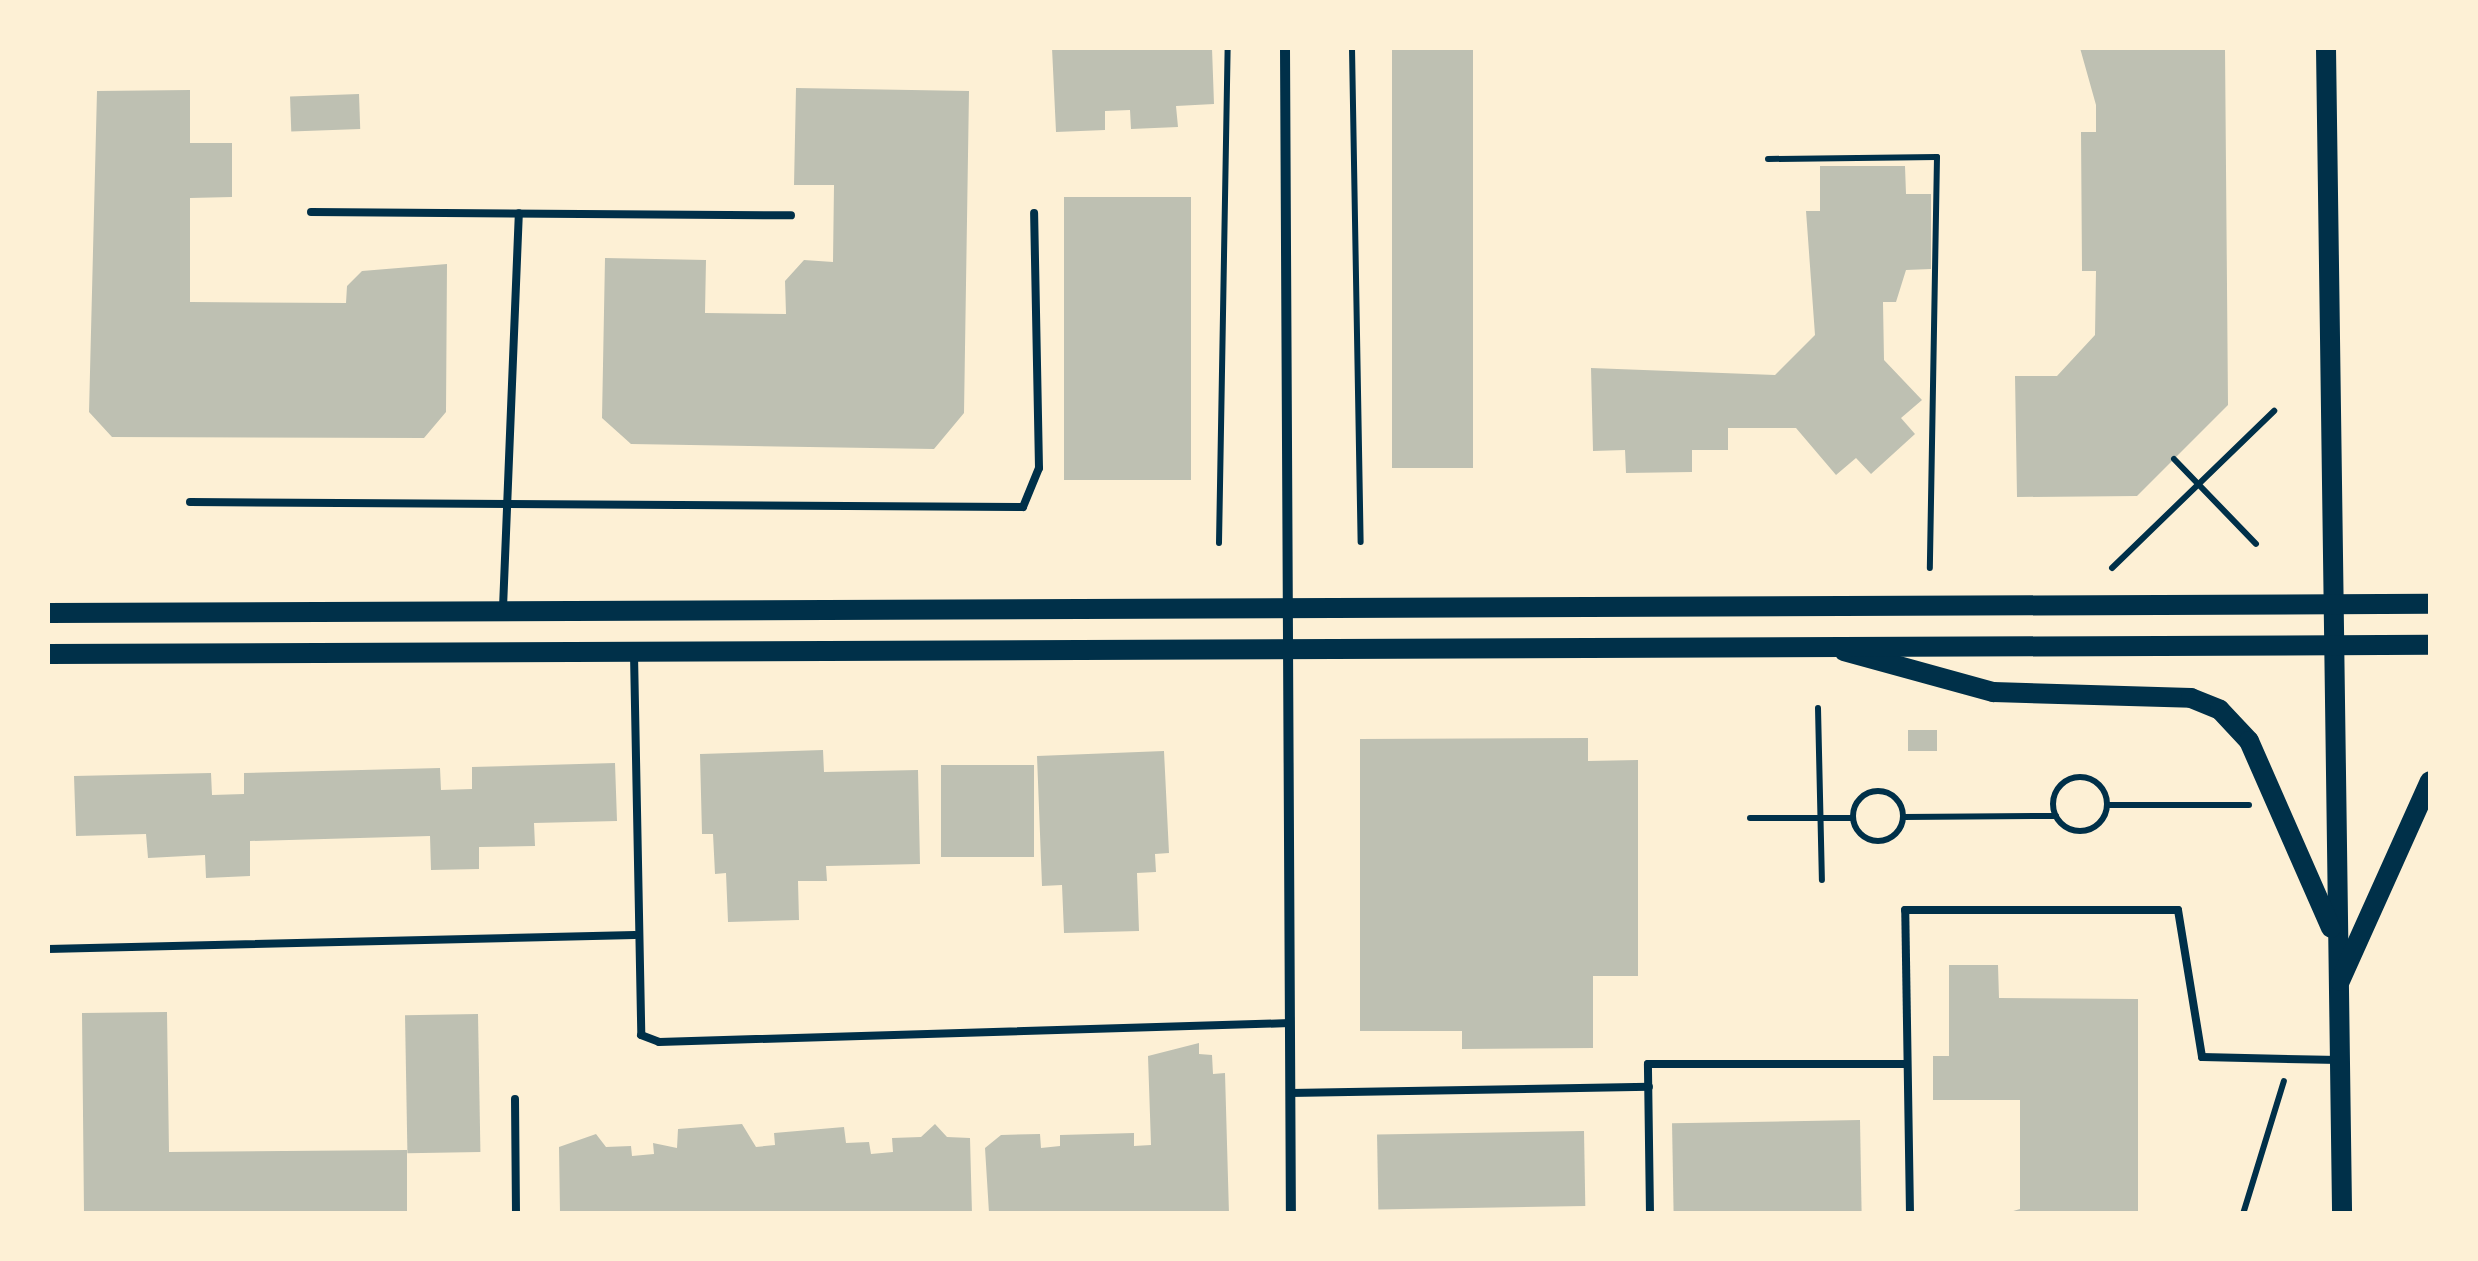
<!DOCTYPE html>
<style>
body{margin:0}
#map{position:relative;width:2478px;height:1261px;overflow:hidden;background:#fdf0d5;font-family:Rubik,sans-serif}
div>[style]{position:absolute}
[style*='--x']{left:calc(var(--x)*1px);top:calc(var(--y)*1px);width:calc(var(--w)*1px);rotate:calc(var(--a)*1deg)}
.building>*{inset:0;background:#bec0b2;transform-origin:0 0}
.path>*{height:6px;margin:-3px;padding:0 3px;transform-origin:3px;border-radius:3px;background:#003049}
.path>.ring{margin:-3px;padding:0;box-sizing:content-box;background:none;border:6px solid #003049;border-radius:50%}
.service>*{height:8px;margin:-4px;padding:0 4px;transform-origin:4px;border-radius:4px;background:#003049}
.minor>*{height:10px;margin:-5px;padding:0 5px;transform-origin:5px;border-radius:5px;background:#003049}
.secondary>*{height:20px;margin:-10px;padding:0 10px;transform-origin:10px;border-radius:10px;background:#003049}
span{translate:-50% -50%;white-space:nowrap;text-align:center;line-height:1.15;-webkit-text-stroke:8px #fdf0d5;paint-order:stroke}
.frame{position:absolute;inset:0;border:50px solid #fdf0d5;pointer-events:none}
</style>
<div id="map">
<div class="building">
<div style="clip-path:polygon(1052px 48px,1212px 48px,1214px 104px,1176px 106px,1178px 127px,1131px 129px,1130px 110px,1105px 111px,1105px 130px,1056px 132px)"></div>
<div style="left:1392px;top:48px;width:81px;height:420px"></div>
<div style="clip-path:polygon(2080px 48px,2225px 48px,2228px 405px,2137px 496px,2017px 497px,2015px 376px,2057px 376px,2095px 335px,2096px 271px,2082px 271px,2081px 132px,2096px 132px,2096px 105px)"></div>
<div style="clip-path:polygon(796px 88px,969px 91px,964px 413px,934px 449px,631px 444px,602px 418px,605px 258px,706px 260px,705px 313px,786px 314px,785px 281px,804px 260px,833px 262px,834px 185px,794px 185px)"></div>
<div style="clip-path:polygon(190px 90px,190px 143px,232px 143px,232px 197px,190px 198px,190px 302px,346px 303px,347px 286px,362px 271px,447px 264px,446px 412px,424px 438px,112px 437px,89px 412px,97px 91px)"></div>
<div style="left:359px;top:94px;width:35px;height:69px;rotate:88deg"></div>
<div style="clip-path:polygon(1820px 166px,1905px 166px,1906px 194px,1931px 194px,1931px 269px,1906px 270px,1896px 302px,1883px 302px,1884px 360px,1922px 400px,1901px 418px,1915px 434px,1871px 474px,1856px 458px,1836px 475px,1796px 428px,1728px 428px,1728px 450px,1692px 450px,1692px 472px,1626px 473px,1625px 450px,1593px 451px,1591px 368px,1775px 375px,1815px 335px,1806px 211px,1820px 211px)"></div>
<div style="left:1191px;top:197px;width:283px;height:127px;rotate:90deg"></div>
<div style="left:1908px;top:730px;width:29px;height:21px"></div>
<div style="clip-path:polygon(1588px 738px,1588px 761px,1638px 760px,1638px 976px,1593px 976px,1593px 1048px,1462px 1049px,1462px 1031px,1360px 1031px,1360px 739px)"></div>
<div style="clip-path:polygon(823px 750px,824px 772px,918px 770px,920px 864px,826px 866px,827px 881px,798px 881px,799px 920px,728px 922px,726px 873px,715px 874px,713px 834px,702px 834px,700px 754px)"></div>
<div style="clip-path:polygon(1164px 751px,1169px 853px,1155px 854px,1156px 872px,1137px 873px,1139px 931px,1064px 933px,1062px 885px,1042px 886px,1037px 756px)"></div>
<div style="clip-path:polygon(615px 763px,617px 821px,534px 823px,535px 846px,479px 847px,479px 869px,431px 870px,430px 836px,250px 841px,250px 876px,206px 878px,205px 855px,148px 858px,146px 834px,76px 836px,74px 776px,211px 773px,212px 795px,244px 794px,244px 773px,440px 768px,441px 790px,472px 789px,472px 767px)"></div>
<div style="left:941px;top:765px;width:93px;height:92px"></div>
<div style="clip-path:polygon(1949px 965px,1998px 965px,1999px 998px,2138px 999px,2138px 1214px,2003px 1214px,2020px 1209px,2020px 1100px,1933px 1100px,1933px 1056px,1949px 1056px)"></div>
<div style="clip-path:polygon(167px 1012px,169px 1152px,407px 1150px,407px 1214px,84px 1214px,82px 1013px)"></div>
<div style="left:478px;top:1014px;width:138px;height:73px;rotate:89deg"></div>
<div style="clip-path:polygon(1199px 1043px,1199px 1054px,1212px 1055px,1213px 1074px,1225px 1073px,1229px 1214px,989px 1213px,985px 1148px,1001px 1135px,1040px 1134px,1041px 1148px,1060px 1146px,1060px 1135px,1134px 1133px,1134px 1146px,1151px 1145px,1148px 1056px)"></div>
<div style="left:1860px;top:1120px;width:94px;height:188px;rotate:89deg"></div>
<div style="clip-path:polygon(742px 1124px,756px 1147px,775px 1145px,774px 1133px,844px 1127px,846px 1143px,869px 1142px,871px 1154px,893px 1152px,892px 1138px,921px 1137px,935px 1124px,947px 1137px,970px 1138px,972px 1214px,560px 1214px,559px 1147px,596px 1134px,606px 1147px,631px 1146px,632px 1156px,654px 1154px,653px 1143px,677px 1148px,678px 1129px)"></div>
<div style="left:1584px;top:1131px;width:75px;height:207px;rotate:89deg"></div>
</div>
<div class="path">
<div style="--x:1352;--y:48;--w:494;--a:89"></div>
<div style="--x:1768;--y:159;--w:169;--a:-0.7"></div>
<div style="--x:1937;--y:157;--w:411;--a:91"></div>
<div style="--x:2174;--y:459;--w:118;--a:46"></div>
<div style="--x:1219;--y:543;--w:495;--a:-89"></div>
<div style="--x:2112;--y:568;--w:226;--a:-44.1"></div>
<div style="--x:1818;--y:708;--w:172;--a:88.7"></div>
<div class="ring" style="left:2053px;top:777px;width:48px;height:48px"></div>
<div class="ring" style="left:1853px;top:791px;width:44px;height:44px"></div>
<div style="--x:2107;--y:805;--w:142;--a:0"></div>
<div style="--x:1903;--y:817;--w:153;--a:-0.4"></div>
<div style="--x:1750;--y:818;--w:103;--a:0"></div>
<div style="--x:2243;--y:1214;--w:139;--a:-72.9"></div>
</div>
<div class="service">
<div style="--x:311;--y:212;--w:480;--a:0.4"></div>
<div style="--x:190;--y:502;--w:833;--a:0.34"></div>
<div style="--x:1023;--y:507;--w:42;--a:-67.7"></div>
<div style="--x:1039;--y:468;--w:255;--a:-91.1"></div>
<div style="--x:503;--y:608;--w:395;--a:-87.7"></div>
<div style="--x:634;--y:654;--w:381;--a:88.9"></div>
<div style="--x:641;--y:1035;--w:19;--a:21"></div>
<div style="--x:659;--y:1042;--w:631;--a:-1.72"></div>
<div style="--x:48;--y:949;--w:587;--a:-1.37"></div>
<div style="--x:1290;--y:1093;--w:359;--a:-1"></div>
<div style="--x:515;--y:1099;--w:115;--a:89.5"></div>
<div style="--x:1650;--y:1214;--w:150;--a:-90.8"></div>
<div style="--x:1648;--y:1064;--w:259;--a:0"></div>
<div style="--x:1910;--y:1214;--w:304;--a:-90.9"></div>
<div style="--x:1905;--y:910;--w:273;--a:0"></div>
<div style="--x:2178;--y:910;--w:149;--a:80.7"></div>
<div style="--x:2202;--y:1057;--w:137;--a:1.3"></div>
</div>
<div class="minor">
<div style="--x:1285;--y:48;--w:1166;--a:89.71"></div>
</div>
<div class="secondary">
<div style="--x:2326;--y:48;--w:1166;--a:89.21"></div>
<div style="--x:48;--y:613;--w:2382;--a:-0.22"></div>
<div style="--x:1844;--y:651;--w:155;--a:15.4"></div>
<div style="--x:1993;--y:692;--w:198;--a:1.7"></div>
<div style="--x:2191;--y:698;--w:31;--a:22"></div>
<div style="--x:2220;--y:710;--w:42;--a:46.9"></div>
<div style="--x:2249;--y:741;--w:204;--a:66.3"></div>
<div style="--x:48;--y:654;--w:2382;--a:-0.22"></div>
<div style="--x:2340;--y:981;--w:219;--a:-65.8"></div>
</div>
<div class="frame"></div>
</div>
